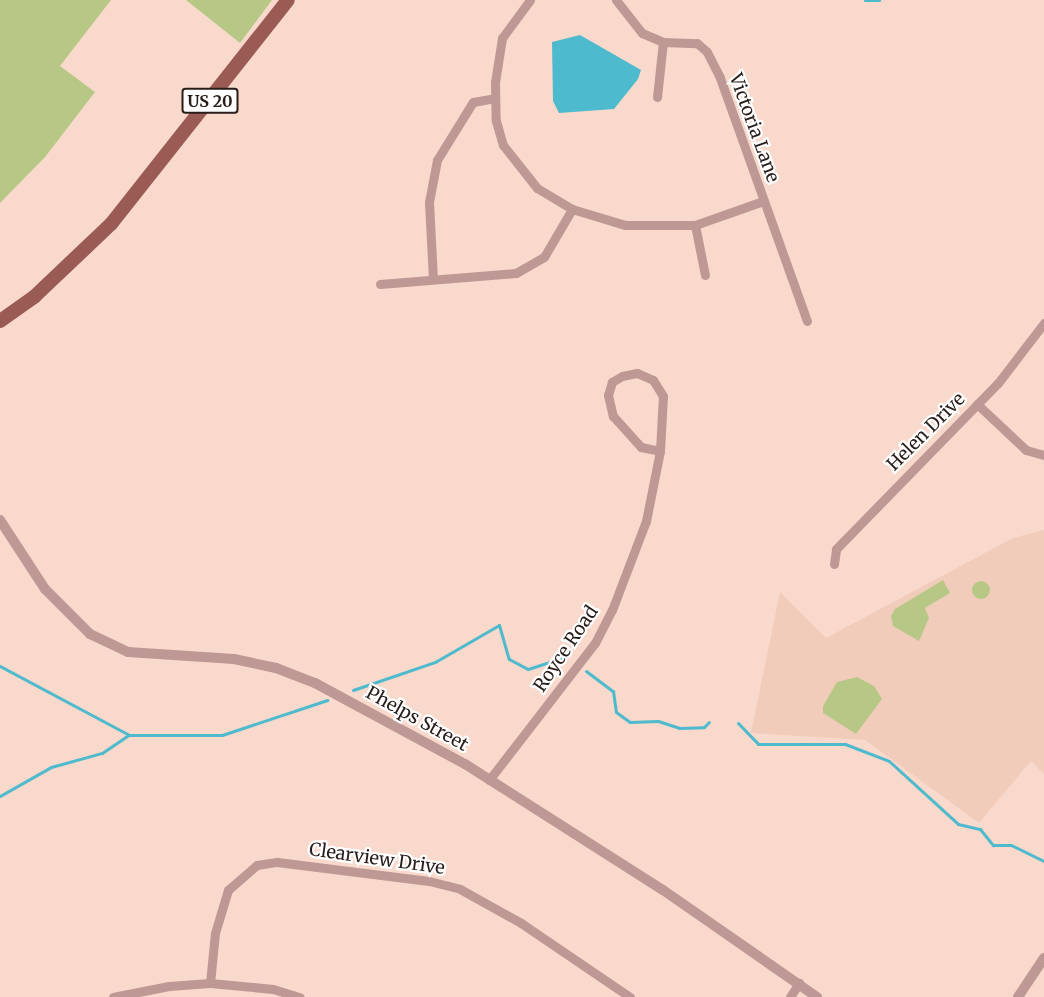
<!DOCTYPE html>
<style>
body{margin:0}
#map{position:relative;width:1044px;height:997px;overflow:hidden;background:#f8d9cb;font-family:Merriweather,serif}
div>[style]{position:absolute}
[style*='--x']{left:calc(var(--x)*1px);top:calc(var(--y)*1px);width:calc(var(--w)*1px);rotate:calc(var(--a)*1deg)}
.built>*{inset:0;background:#f2ccba}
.green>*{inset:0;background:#b7c886}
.round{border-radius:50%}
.water>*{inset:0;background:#4ebacd}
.stream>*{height:3px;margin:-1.5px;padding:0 1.5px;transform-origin:1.5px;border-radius:1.5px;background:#4ebacd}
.minor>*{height:9px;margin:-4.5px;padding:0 4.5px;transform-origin:4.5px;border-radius:4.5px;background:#be9894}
.tertiary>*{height:10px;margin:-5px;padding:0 5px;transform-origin:5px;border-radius:5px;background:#be9894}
.primary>*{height:14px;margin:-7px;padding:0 7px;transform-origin:7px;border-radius:7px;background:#9b5b55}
span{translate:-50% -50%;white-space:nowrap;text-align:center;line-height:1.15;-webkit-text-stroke:4.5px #fff;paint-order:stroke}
.shield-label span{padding:2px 4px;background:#fff;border:2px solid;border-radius:4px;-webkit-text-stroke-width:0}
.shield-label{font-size:16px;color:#281d18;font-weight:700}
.street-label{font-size:18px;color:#281d18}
</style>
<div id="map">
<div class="built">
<div style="clip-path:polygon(1044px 530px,1044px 774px,1031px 761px,979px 823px,865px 740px,751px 733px,780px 592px,826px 638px,1013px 538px)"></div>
</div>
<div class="green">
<div style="clip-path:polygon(0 0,111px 0,60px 66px,95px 92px,45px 157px,0 203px)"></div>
<div style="clip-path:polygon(186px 0,272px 0,240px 43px)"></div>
<div style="clip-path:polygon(943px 580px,950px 593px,925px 608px,929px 618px,919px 641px,893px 626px,891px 616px,895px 609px)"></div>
<div class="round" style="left:972px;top:581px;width:18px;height:18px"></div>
<div style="clip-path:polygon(857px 677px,874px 686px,882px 699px,856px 734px,823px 713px,823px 706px,837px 682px)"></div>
</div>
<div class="water">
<div style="clip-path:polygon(580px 35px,641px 70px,638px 79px,614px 109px,559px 113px,553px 101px,552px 42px)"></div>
</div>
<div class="stream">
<div style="--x:865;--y:0;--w:14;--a:0"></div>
<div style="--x:0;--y:666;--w:146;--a:28.1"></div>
<div style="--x:586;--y:671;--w:34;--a:37"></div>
<div style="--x:613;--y:691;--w:21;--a:82"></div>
<div style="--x:616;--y:712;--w:17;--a:36"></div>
<div style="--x:630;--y:722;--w:28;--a:-2"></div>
<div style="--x:658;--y:721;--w:22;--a:18"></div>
<div style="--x:679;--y:728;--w:25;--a:-2"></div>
<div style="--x:704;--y:727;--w:7;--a:-45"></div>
<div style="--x:353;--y:690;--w:87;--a:-18.9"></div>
<div style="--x:435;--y:662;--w:74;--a:-30"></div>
<div style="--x:499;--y:625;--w:35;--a:74"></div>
<div style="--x:509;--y:659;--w:21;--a:28"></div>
<div style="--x:528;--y:669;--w:39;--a:-18"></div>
<div style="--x:738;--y:723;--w:29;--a:46"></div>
<div style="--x:758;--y:744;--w:87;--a:0"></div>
<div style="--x:845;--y:744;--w:47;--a:21.1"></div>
<div style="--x:889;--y:761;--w:93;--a:42.4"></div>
<div style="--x:958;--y:824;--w:23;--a:13"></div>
<div style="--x:980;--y:829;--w:21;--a:51"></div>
<div style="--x:993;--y:845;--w:18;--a:0"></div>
<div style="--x:1011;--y:845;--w:37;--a:26"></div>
<div style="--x:0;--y:796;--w:59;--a:-29.6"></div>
<div style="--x:51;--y:767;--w:53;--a:-15.4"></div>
<div style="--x:102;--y:753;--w:32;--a:-34"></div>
<div style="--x:129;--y:735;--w:93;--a:0"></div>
<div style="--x:222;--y:735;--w:111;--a:-18.4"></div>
</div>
<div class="minor">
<div style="--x:530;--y:0;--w:47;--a:126.4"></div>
<div style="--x:502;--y:38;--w:45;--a:99"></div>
<div style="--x:495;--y:82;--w:39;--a:89"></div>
<div style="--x:496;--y:121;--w:25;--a:74"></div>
<div style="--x:503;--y:145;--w:55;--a:51.7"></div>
<div style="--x:537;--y:188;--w:41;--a:31"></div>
<div style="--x:572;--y:209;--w:55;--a:16.8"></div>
<div style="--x:625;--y:225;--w:70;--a:0"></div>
<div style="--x:695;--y:225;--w:72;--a:-19.4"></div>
<div style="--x:616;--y:0;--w:42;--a:51.8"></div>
<div style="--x:642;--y:33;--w:23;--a:23"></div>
<div style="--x:663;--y:42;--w:34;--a:2"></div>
<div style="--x:697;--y:43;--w:13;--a:42"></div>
<div style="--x:707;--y:52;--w:29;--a:63"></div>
<div style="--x:720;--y:78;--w:258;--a:70.3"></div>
<div style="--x:657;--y:97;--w:55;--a:-83.8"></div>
<div style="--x:695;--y:225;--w:51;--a:78.7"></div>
<div style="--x:433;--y:279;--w:77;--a:-93"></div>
<div style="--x:429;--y:202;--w:43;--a:-79.2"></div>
<div style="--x:437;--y:160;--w:68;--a:-58.2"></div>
<div style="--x:473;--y:102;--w:22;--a:-10"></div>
<div style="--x:380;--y:284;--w:136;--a:-4.6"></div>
<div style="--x:516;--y:273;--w:32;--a:-30"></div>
<div style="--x:544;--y:257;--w:56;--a:-59.7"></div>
<div style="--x:977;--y:404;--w:67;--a:43.2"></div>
<div style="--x:1026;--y:450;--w:19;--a:16"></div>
<div style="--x:834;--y:564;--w:15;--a:-82"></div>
<div style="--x:836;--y:549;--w:232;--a:-45.7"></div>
<div style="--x:998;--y:383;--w:76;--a:-52.5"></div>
<div style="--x:489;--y:780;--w:173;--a:-52.3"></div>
<div style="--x:595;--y:643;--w:37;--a:-63"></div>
<div style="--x:612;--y:610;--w:95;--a:-69.1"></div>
<div style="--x:646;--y:521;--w:71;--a:-78.7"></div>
<div style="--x:660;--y:451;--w:55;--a:-86.9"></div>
<div style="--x:663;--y:396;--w:19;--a:-122"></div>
<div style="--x:653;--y:380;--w:17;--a:-156"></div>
<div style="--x:637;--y:373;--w:15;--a:169"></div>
<div style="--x:622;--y:376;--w:12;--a:149"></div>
<div style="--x:612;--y:382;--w:14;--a:107"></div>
<div style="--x:608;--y:395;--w:22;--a:77"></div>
<div style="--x:613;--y:416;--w:42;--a:47.9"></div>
<div style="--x:641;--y:447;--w:19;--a:12"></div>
<div style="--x:210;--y:983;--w:50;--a:-84.3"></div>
<div style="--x:215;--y:933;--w:45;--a:-73.2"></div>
<div style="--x:228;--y:890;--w:38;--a:-41"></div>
<div style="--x:257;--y:865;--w:20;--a:-9"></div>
<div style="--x:277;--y:862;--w:153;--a:7.1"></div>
<div style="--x:429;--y:881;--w:32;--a:14"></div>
<div style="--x:460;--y:889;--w:70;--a:29.1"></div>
<div style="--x:521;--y:923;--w:132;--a:34.2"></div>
<div style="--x:113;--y:997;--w:57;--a:-11.1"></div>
<div style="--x:169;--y:986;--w:41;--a:-4.2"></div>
<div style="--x:210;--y:983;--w:63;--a:5.4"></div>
<div style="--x:273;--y:989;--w:28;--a:17"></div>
<div style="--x:790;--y:997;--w:17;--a:-57"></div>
</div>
<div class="tertiary">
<div style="--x:0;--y:520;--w:82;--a:56.9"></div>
<div style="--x:45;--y:589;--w:64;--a:45"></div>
<div style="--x:90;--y:634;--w:42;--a:25.3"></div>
<div style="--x:128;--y:652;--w:106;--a:3.8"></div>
<div style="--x:234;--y:659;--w:43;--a:12.1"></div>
<div style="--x:276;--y:668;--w:42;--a:21"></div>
<div style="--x:315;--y:683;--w:170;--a:28.4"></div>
<div style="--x:465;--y:764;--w:235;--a:32.5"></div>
<div style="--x:663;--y:890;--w:188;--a:34.8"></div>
<div style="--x:1018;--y:997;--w:47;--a:-56.3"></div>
</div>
<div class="primary">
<div style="--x:0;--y:321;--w:42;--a:-35.2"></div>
<div style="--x:34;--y:297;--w:106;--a:-43.5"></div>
<div style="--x:111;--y:224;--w:285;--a:-51.7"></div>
</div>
<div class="shield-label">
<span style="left:210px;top:101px">US 20</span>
</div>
<div class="street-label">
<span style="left:754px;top:128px;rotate:70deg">Victoria Lane</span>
<span style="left:926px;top:432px;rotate:-45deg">Helen Drive</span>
<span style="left:566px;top:649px;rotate:-56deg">Royce Road</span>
<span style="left:417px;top:719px;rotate:29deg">Phelps Street</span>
<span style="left:377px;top:859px;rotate:8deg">Clearview Drive</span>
</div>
</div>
